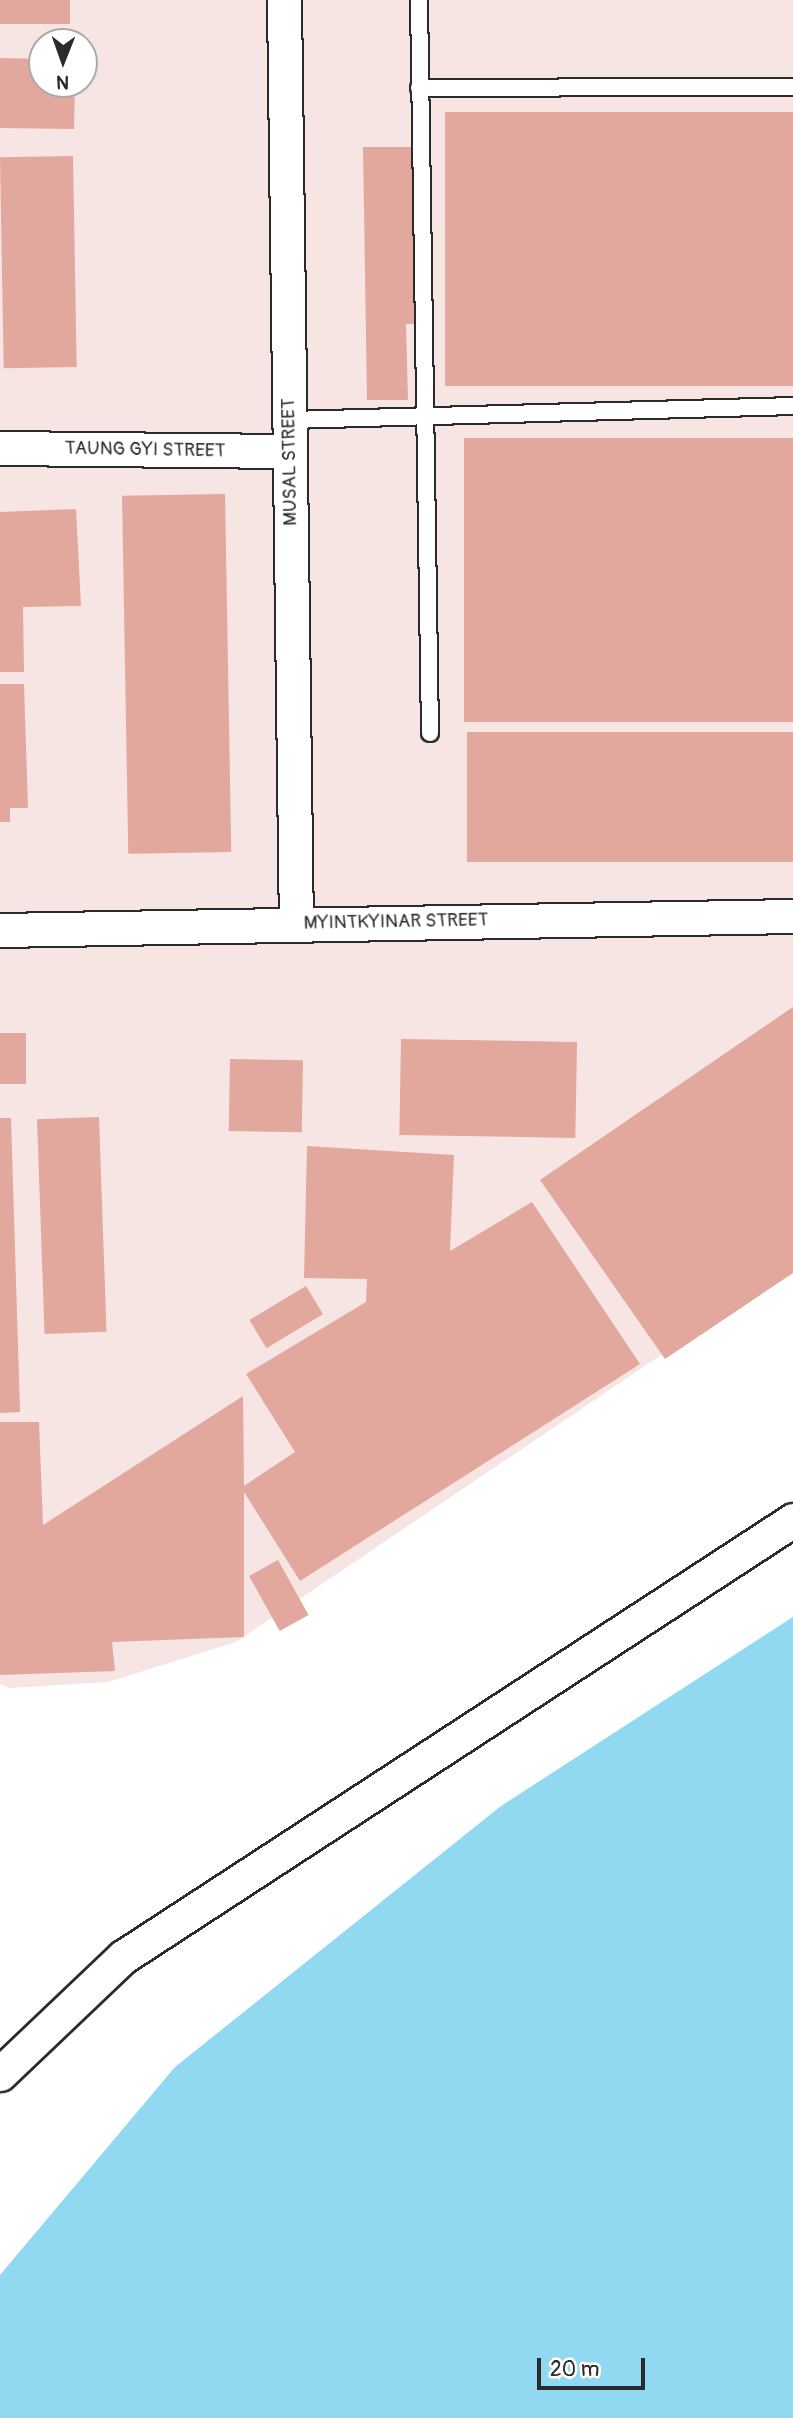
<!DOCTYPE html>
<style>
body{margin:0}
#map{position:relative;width:793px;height:2418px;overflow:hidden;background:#fff;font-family:Pangolin,sans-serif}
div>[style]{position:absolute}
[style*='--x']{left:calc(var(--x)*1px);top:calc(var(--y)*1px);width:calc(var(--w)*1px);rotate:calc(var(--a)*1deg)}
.built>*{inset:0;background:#f6e5e2}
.water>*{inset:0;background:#90d9f1}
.building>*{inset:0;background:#e2a89e;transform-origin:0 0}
.roads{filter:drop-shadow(2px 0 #2b2b2b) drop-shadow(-2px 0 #2b2b2b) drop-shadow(0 2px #2b2b2b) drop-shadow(0 -2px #2b2b2b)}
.lane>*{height:16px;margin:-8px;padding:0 8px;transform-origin:8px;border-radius:8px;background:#fff}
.street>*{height:33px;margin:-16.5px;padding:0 16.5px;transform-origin:16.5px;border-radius:16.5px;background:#fff}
span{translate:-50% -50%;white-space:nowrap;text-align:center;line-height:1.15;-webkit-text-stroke:7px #fff;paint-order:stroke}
.street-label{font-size:19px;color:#2b2b2b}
.north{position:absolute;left:28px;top:28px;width:70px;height:70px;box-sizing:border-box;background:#fff;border:2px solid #aaa;border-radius:50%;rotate:181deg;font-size:19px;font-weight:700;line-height:28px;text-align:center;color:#2b2b2b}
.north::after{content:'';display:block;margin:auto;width:24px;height:32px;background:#2b2b2b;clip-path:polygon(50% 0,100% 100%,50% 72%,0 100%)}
.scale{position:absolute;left:537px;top:2358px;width:108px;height:32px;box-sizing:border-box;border:4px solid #2b2b2b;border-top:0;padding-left:9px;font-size:21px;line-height:24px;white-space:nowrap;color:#2b2b2b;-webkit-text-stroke:5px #fff;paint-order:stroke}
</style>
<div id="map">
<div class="built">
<div style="clip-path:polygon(evenodd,0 0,793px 0,793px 1266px,236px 1642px,108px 1682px,10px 1688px,0 1684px,0 0,42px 42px,84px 42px,84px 84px,42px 84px,42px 42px)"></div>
</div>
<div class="water">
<div style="clip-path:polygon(793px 1617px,793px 2418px,0 2418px,0 2275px,175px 2067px,501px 1806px)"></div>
</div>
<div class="building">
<div style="left:0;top:0;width:70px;height:24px"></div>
<div style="clip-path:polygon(0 58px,42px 59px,42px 84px,75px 84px,74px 129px,0 128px)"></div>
<div style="left:793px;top:112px;width:274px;height:348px;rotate:90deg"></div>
<div style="clip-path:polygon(363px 147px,413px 147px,417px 324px,406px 324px,408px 400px,367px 400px)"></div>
<div style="left:73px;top:156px;width:211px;height:73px;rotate:89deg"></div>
<div style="left:793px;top:438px;width:284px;height:329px;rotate:90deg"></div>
<div style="left:225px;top:494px;width:358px;height:103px;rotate:89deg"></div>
<div style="clip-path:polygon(76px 509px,81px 606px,23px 607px,24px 672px,0 672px,0 512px)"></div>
<div style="clip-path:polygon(0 684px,24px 684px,28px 808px,10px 808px,10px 822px,0 822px)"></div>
<div style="left:793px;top:732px;width:130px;height:326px;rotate:90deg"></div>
<div style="clip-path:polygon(793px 1007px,793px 1273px,665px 1359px,540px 1180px)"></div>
<div style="left:26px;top:1033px;width:51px;height:26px;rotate:90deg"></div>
<div style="left:577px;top:1042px;width:96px;height:176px;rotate:91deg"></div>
<div style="left:230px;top:1059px;width:73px;height:72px;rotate:1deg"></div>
<div style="left:99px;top:1117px;width:215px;height:62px;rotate:88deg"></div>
<div style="clip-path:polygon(0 1118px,11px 1118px,20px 1412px,0 1413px)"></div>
<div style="clip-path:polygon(307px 1146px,454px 1155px,450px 1251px,532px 1202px,640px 1364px,300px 1581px,244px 1492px,244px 1637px,112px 1642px,115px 1671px,0 1675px,0 1422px,39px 1422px,43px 1525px,243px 1396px,244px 1486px,295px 1452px,246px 1374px,366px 1302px,367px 1279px,304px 1278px)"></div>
<div style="left:306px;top:1286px;width:33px;height:66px;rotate:59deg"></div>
<div style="left:278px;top:1560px;width:63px;height:33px;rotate:61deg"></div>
</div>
<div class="roads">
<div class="lane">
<div style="--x:419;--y:0;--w:733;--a:89.14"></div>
<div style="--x:419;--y:88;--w:374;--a:-0.2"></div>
<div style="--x:290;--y:420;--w:503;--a:-1.59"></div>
</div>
<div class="street">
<div style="--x:284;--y:0;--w:923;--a:89.26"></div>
<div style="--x:0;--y:448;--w:290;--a:0.6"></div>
<div style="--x:0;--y:930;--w:793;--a:-1.01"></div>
<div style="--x:0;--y:2074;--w:170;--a:-43.6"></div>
<div style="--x:123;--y:1957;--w:800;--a:-33.11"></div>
</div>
</div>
<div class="street-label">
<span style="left:145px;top:450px;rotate:1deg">TAUNG GYI STREET</span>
<span style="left:290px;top:462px;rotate:-91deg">MUSAL STREET</span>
<span style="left:396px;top:922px;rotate:-1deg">MYINTKYINAR STREET</span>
</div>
<div class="north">N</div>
<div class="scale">20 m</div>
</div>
